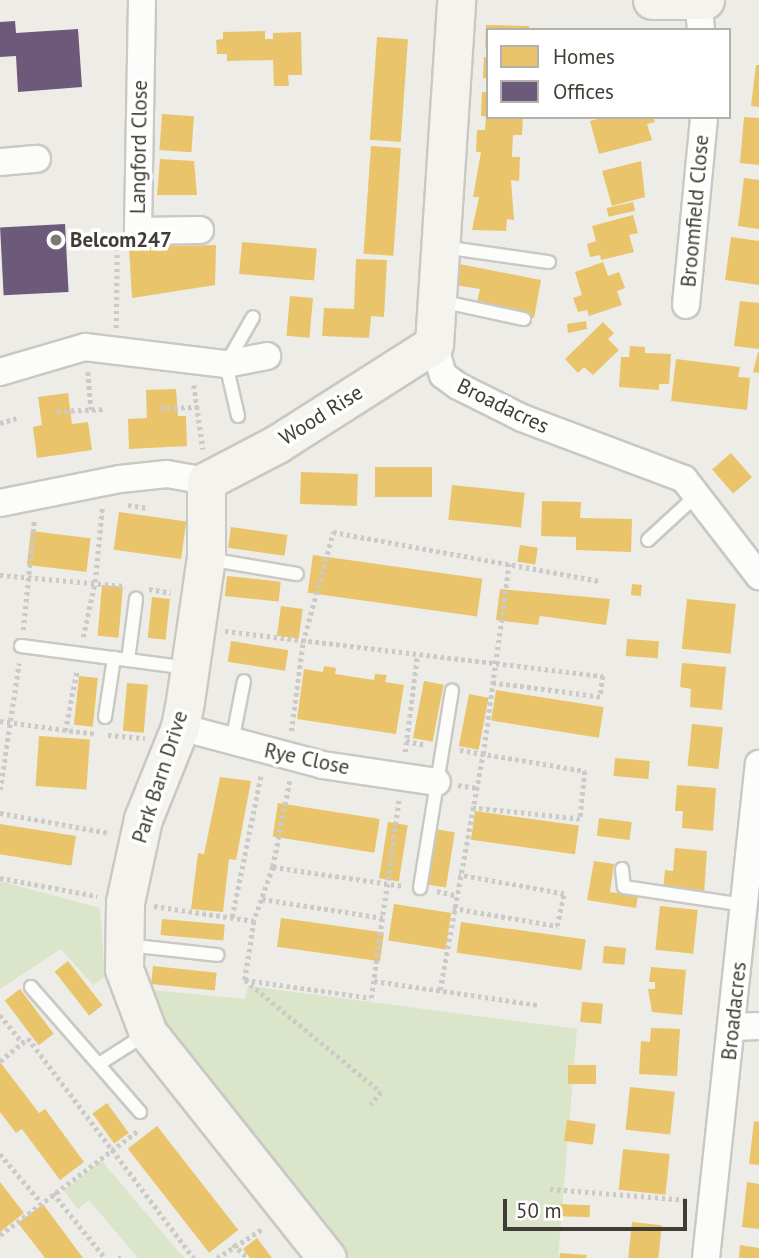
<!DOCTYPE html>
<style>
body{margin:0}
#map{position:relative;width:759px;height:1258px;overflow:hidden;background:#edece7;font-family:"PT Sans",sans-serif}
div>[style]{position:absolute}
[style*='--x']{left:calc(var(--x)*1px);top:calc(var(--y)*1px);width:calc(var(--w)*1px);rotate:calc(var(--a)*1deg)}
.green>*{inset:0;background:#dae5c9}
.homes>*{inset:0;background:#e9c46a;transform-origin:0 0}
.offices>*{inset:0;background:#6d597a;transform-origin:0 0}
.path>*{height:4.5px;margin-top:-2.25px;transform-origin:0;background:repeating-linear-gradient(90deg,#cbcac6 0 3.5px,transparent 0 7px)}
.roads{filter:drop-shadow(2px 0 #c9c8c3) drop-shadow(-2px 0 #c9c8c3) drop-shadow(0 2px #c9c8c3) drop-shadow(0 -2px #c9c8c3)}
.lane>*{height:12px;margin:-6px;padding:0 6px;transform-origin:6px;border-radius:6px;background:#fcfcfb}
.street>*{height:26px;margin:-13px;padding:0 13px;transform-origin:13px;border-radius:13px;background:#fcfcfb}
.secondary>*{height:37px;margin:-18.5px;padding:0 18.5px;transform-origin:18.5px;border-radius:18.5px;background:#f5f3ee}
.dots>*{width:19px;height:19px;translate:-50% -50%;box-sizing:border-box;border:4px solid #fff;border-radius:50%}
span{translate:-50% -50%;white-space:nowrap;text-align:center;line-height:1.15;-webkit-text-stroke:7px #fff;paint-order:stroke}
.street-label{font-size:21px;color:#413d35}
.poi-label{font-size:21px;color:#413d35;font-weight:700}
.left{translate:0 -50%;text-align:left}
.legend{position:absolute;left:486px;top:28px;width:245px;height:91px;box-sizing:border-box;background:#fff;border:2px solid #b3b1ae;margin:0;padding:9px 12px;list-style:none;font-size:21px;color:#413d35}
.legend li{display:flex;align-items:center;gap:14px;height:35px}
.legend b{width:35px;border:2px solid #b3b1ae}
.scale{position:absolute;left:503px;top:1199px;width:184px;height:32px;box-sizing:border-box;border:4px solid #413d35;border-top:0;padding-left:9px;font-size:21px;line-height:24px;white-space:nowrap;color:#413d35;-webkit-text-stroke:5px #fff;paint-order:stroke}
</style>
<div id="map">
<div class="green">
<div style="clip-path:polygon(0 881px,100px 908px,105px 977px,93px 985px,61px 949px,0 989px)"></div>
<div style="clip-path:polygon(248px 986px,577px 1029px,558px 1258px,350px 1258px,140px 989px,245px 999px)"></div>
<div style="clip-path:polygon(101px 1160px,184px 1258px,138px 1258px,89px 1200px,78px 1209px,64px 1191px)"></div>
</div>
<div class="homes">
<div style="clip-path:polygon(486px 25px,529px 26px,529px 30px,488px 30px,485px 51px)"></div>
<div style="clip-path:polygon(265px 31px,265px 39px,273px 39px,273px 33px,301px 32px,302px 75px,288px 75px,289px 86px,274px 86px,273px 60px,227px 61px,227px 54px,217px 54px,216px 40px,223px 39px,223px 32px)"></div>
<div style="left:377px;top:37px;width:31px;height:103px;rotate:4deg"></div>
<div style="clip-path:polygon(484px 57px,488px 57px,488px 78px,483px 78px)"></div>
<div style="clip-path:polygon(756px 65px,759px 65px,759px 107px,751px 106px)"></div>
<div style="clip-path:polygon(482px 92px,488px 92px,488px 117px,481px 116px)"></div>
<div style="left:162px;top:114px;width:32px;height:36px;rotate:4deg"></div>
<div style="clip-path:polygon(486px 117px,523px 117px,522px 135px,513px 135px,512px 157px,520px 157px,519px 181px,511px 180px,514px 220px,507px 219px,506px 231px,472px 230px,479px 197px,473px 197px,481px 152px,476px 152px,477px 130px,485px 130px)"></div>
<div style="clip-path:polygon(605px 117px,653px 117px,655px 122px,647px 124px,652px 140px,599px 154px,590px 121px)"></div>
<div style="clip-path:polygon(744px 117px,759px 118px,759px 165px,740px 163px)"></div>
<div style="left:371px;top:146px;width:30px;height:108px;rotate:4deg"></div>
<div style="clip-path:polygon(160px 159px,194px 161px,197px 195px,157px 195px)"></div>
<div style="clip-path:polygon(641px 161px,645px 197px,612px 206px,602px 171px)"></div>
<div style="clip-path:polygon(744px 178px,759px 180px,759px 229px,738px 226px)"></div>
<div style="left:633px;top:202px;width:9px;height:27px;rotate:77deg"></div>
<div style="clip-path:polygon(633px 215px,638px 233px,629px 235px,634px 252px,601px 260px,600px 255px,590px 257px,587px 244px,596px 241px,592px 226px)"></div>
<div style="clip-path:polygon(731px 237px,759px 241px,759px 285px,725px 280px)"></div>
<div style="left:242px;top:242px;width:75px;height:32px;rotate:5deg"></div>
<div style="clip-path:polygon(216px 245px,215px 285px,132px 298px,129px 247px)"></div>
<div style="clip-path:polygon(356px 259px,387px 260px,384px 317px,371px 316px,369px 338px,322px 336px,324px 308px,354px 309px)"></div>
<div style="clip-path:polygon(603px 262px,608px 276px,619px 272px,625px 288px,617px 291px,622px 305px,589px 316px,587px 310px,578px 312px,573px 298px,582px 295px,575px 272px)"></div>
<div style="clip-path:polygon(459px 264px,541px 280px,534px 318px,476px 307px,480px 289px,455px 285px)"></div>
<div style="left:290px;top:296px;width:23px;height:40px;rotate:5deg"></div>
<div style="clip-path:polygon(740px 301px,759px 303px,759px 349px,734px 346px)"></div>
<div style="clip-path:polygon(586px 321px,587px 329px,568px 333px,567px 324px)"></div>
<div style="clip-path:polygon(603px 322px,614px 333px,608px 339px,619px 350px,593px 375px,584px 367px,578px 373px,565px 359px)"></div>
<div style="clip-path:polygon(630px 346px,645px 347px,645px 353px,671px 354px,669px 384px,659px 384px,659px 390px,619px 387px,621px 357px,629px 357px)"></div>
<div style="clip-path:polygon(758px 352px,759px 353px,759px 373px,753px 372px)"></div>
<div style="clip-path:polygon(676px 359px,740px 367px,738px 377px,750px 378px,747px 410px,671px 401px)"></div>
<div style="clip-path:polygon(176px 389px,178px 416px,186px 416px,187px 446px,129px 449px,128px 419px,147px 418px,146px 390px)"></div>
<div style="clip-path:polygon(68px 393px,72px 424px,88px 422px,92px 450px,37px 458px,33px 427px,42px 425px,38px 397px)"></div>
<div style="left:731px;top:453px;width:32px;height:25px;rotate:49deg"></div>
<div style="left:432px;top:467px;width:30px;height:57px;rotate:90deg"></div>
<div style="left:301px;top:472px;width:57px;height:32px;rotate:2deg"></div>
<div style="left:452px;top:485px;width:73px;height:35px;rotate:6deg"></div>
<div style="clip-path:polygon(542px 501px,581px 502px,580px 518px,632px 519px,631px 552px,576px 550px,576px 537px,541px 536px)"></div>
<div style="left:119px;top:512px;width:68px;height:38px;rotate:8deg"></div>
<div style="left:231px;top:527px;width:57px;height:21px;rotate:8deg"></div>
<div style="left:31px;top:531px;width:60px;height:34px;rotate:7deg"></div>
<div style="left:520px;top:545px;width:18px;height:17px;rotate:9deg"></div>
<div style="left:313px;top:555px;width:171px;height:38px;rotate:8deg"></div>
<div style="left:227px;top:576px;width:54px;height:20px;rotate:6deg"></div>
<div style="left:632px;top:584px;width:10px;height:11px;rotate:6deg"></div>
<div style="left:102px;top:585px;width:21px;height:51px;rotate:5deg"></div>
<div style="clip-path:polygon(500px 589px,610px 599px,606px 625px,540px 616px,538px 625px,496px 620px)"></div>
<div style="left:152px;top:597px;width:18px;height:41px;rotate:6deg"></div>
<div style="left:687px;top:599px;width:49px;height:50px;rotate:6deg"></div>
<div style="left:281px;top:606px;width:22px;height:30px;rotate:8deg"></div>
<div style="left:627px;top:639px;width:32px;height:17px;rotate:4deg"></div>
<div style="left:231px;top:641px;width:58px;height:21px;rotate:9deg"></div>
<div style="clip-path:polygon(682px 663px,726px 667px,722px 710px,690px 707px,691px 689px,680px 687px)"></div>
<div style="clip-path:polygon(324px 666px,336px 668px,335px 674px,374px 680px,375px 674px,387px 675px,385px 682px,404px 685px,396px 734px,297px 719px,304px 669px,323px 672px)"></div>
<div style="left:79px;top:676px;width:19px;height:49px;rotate:6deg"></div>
<div style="left:424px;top:681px;width:20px;height:58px;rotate:11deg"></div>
<div style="left:127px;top:683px;width:21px;height:48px;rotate:5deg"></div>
<div style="left:496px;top:690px;width:109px;height:31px;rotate:9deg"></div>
<div style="left:469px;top:694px;width:20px;height:53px;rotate:11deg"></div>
<div style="left:692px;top:724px;width:31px;height:42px;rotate:6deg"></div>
<div style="left:39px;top:736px;width:51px;height:50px;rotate:4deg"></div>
<div style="left:615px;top:758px;width:35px;height:18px;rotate:5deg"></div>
<div style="clip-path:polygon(220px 777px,251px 781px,236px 860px,229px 859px,223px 912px,191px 909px,198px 853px,204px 854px)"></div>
<div style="clip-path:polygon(677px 785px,716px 788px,713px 831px,682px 828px,683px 811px,675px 811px)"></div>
<div style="left:278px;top:803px;width:103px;height:34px;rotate:9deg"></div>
<div style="left:475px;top:811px;width:105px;height:29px;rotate:8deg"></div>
<div style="left:599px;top:818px;width:33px;height:18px;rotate:7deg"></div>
<div style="left:388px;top:822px;width:20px;height:57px;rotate:9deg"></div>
<div style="left:0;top:824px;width:77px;height:30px;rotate:9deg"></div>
<div style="left:435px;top:829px;width:20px;height:56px;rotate:9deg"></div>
<div style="clip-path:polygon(675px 848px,707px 851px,704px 895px,663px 892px,665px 870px,673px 871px)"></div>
<div style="clip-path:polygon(594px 861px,614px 864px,610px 892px,638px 896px,636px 908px,587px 900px)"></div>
<div style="left:394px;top:904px;width:58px;height:37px;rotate:9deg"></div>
<div style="left:660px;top:906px;width:38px;height:44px;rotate:6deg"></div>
<div style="left:281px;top:918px;width:104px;height:29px;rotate:8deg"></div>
<div style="left:162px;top:919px;width:63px;height:16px;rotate:5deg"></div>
<div style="left:461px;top:922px;width:126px;height:31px;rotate:8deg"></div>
<div style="left:604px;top:946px;width:22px;height:17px;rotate:5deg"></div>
<div style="left:68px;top:961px;width:56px;height:17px;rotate:52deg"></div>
<div style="left:153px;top:966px;width:64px;height:18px;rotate:6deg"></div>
<div style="clip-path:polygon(651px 967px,686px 970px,682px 1015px,652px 1012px,648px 989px,655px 989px,655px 982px,649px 982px)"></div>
<div style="left:20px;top:989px;width:56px;height:19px;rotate:53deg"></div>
<div style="left:582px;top:1002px;width:21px;height:20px;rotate:5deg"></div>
<div style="clip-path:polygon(651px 1028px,680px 1029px,677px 1076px,639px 1074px,641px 1041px,650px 1042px)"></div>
<div style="clip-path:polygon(0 1062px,39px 1113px,45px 1109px,84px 1162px,60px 1180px,22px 1129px,16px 1133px,0 1112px)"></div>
<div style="left:568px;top:1065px;width:28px;height:19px"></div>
<div style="left:630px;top:1087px;width:45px;height:43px;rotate:6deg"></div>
<div style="left:107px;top:1103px;width:37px;height:18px;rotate:54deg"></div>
<div style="left:567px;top:1120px;width:29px;height:21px;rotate:8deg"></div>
<div style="clip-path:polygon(754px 1121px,759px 1122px,759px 1165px,749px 1164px)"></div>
<div style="left:157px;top:1126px;width:132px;height:37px;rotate:52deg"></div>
<div style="left:623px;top:1149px;width:47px;height:41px;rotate:6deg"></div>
<div style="clip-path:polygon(0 1182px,24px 1213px,0 1232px)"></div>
<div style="clip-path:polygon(747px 1182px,759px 1184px,759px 1229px,742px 1227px)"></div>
<div style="clip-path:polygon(43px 1204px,83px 1258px,45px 1258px,18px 1223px)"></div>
<div style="left:555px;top:1204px;width:35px;height:12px;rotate:2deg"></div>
<div style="left:632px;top:1222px;width:30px;height:36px;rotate:6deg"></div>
<div style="clip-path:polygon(257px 1238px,272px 1258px,250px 1258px,243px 1249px)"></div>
<div style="clip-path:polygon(740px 1245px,759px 1248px,759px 1258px,739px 1258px)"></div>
<div style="clip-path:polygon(560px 1253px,587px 1255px,586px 1258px,559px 1258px)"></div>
</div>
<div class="offices">
<div style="clip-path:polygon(15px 21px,16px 33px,78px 29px,82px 87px,18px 92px,16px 56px,0 57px,0 22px)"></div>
<div style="left:65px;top:224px;width:68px;height:65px;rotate:87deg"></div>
</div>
<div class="path">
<div style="--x:116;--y:328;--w:82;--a:-89.3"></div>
<div style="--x:88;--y:372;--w:38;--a:85"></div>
<div style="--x:194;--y:385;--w:65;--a:82"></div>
<div style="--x:160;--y:408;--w:40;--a:-1.4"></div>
<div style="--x:57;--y:411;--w:49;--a:-2.3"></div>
<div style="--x:0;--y:423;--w:17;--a:-17"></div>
<div style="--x:128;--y:505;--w:20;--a:9"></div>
<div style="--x:0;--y:575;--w:126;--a:5"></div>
<div style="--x:149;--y:589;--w:22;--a:10"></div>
<div style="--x:23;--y:630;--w:110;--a:-84.2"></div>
<div style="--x:225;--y:631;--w:381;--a:6.8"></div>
<div style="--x:603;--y:676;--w:21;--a:98"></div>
<div style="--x:600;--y:697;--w:108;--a:-172.5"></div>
<div style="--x:83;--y:637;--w:56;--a:-77.7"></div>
<div style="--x:95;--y:582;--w:74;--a:-84.6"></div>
<div style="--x:0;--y:721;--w:97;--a:7.7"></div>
<div style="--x:65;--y:731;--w:62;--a:-78.9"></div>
<div style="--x:291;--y:731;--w:90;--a:-82.3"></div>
<div style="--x:303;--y:642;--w:114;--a:-74.7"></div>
<div style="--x:333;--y:532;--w:270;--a:10.4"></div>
<div style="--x:108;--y:735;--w:37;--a:5"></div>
<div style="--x:406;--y:741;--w:21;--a:11"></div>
<div style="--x:460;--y:750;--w:127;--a:9.5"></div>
<div style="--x:585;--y:771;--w:48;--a:95.9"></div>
<div style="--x:580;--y:819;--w:108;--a:-174.1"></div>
<div style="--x:405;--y:752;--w:96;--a:-82.8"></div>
<div style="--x:290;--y:781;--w:88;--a:101.2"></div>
<div style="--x:273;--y:867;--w:57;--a:109.4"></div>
<div style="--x:254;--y:921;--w:60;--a:98.7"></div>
<div style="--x:245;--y:980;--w:176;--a:39.5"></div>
<div style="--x:381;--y:1092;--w:16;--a:128"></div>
<div style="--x:458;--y:785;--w:20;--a:9"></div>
<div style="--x:0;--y:790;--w:128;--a:-81.5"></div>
<div style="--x:0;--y:813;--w:111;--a:10.4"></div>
<div style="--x:273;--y:867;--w:132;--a:8.3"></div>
<div style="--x:0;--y:878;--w:99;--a:10.5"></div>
<div style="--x:437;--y:891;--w:18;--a:13"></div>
<div style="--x:262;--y:899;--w:123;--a:8.9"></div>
<div style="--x:154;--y:906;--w:101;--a:8.5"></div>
<div style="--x:453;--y:908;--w:106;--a:9.8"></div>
<div style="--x:557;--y:926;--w:33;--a:-78"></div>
<div style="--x:564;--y:894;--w:107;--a:-169.7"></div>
<div style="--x:232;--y:917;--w:146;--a:-78.5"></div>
<div style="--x:245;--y:980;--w:127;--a:8.1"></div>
<div style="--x:371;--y:998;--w:201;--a:-82"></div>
<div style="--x:374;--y:981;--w:167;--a:8.3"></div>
<div style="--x:440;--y:990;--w:240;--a:-79.7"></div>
<div style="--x:483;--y:754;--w:192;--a:-82.2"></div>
<div style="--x:0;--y:1015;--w:35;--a:51"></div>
<div style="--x:0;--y:1061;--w:36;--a:-39"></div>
<div style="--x:28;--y:1038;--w:276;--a:53"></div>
<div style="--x:0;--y:1154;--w:63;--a:49.5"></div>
<div style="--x:550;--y:1189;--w:139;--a:4.5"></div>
<div style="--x:53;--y:1193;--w:83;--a:51.3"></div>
<div style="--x:0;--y:1235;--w:174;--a:-37.1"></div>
<div style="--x:233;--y:1244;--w:21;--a:43"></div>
<div style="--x:118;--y:1258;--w:5;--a:0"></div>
<div style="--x:217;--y:1258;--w:54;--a:-32.8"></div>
</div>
<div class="roads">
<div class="lane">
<div style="--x:443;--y:247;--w:107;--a:8.1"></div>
<div style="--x:440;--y:301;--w:86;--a:12.1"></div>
<div style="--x:238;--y:416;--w:53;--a:-103"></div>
<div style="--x:226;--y:364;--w:54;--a:-60.1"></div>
<div style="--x:648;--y:540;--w:67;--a:-42.6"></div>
<div style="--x:208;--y:559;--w:90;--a:9.6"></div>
<div style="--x:21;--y:646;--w:167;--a:7.5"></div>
<div style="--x:128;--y:660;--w:62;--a:-82.5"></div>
<div style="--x:105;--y:717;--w:60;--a:-81.3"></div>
<div style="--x:232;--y:742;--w:62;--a:-78.9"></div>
<div style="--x:622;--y:869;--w:18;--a:84"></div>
<div style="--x:624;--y:887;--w:121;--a:8.5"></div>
<div style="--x:420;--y:888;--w:200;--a:-80.8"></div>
<div style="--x:127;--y:945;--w:91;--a:6.3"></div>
<div style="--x:31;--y:987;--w:166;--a:48.9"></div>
<div style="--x:99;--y:1064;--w:56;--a:-32.6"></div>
</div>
<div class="street">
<div style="--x:142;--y:0;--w:231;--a:91"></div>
<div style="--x:138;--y:231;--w:62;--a:-0.9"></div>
<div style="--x:698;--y:1;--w:29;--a:84"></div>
<div style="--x:0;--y:162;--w:37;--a:-5"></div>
<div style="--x:686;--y:305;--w:189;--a:-84.5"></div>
<div style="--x:434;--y:344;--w:32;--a:74"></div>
<div style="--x:443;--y:375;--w:19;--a:36"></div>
<div style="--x:458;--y:386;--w:72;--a:26.6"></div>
<div style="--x:522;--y:418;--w:173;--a:20.6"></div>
<div style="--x:684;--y:479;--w:123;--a:52.3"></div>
<div style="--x:0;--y:372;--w:89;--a:-16.4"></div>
<div style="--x:85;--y:347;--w:142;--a:6.9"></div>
<div style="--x:226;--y:364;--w:42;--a:-11"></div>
<div style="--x:0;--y:503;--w:122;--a:-11.3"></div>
<div style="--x:120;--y:479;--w:47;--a:-6.1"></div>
<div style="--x:167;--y:474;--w:40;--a:10"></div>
<div style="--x:180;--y:727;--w:148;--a:14.9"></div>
<div style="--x:323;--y:765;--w:115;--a:8.5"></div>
<div style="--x:733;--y:1027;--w:26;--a:-2"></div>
<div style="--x:706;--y:1258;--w:497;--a:-83.9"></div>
</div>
<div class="secondary">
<div style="--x:652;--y:0;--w:53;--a:0"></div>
<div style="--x:327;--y:1258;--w:288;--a:-128.5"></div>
<div style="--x:148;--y:1033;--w:68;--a:-110.6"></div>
<div style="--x:124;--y:969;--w:67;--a:-89.1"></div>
<div style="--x:125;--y:902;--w:85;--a:-77.8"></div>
<div style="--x:143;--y:819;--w:99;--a:-68.1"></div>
<div style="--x:180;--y:727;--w:26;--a:-79"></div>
<div style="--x:185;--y:701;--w:146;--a:-81.7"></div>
<div style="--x:206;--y:557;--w:76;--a:-90"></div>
<div style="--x:206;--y:481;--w:80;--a:-27.5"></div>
<div style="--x:277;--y:444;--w:186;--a:-32.5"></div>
<div style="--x:434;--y:344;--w:345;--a:-86.3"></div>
</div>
</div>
<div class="dots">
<div style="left:56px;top:240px;background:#7d7a73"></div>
</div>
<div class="street-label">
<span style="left:139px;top:147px;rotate:-89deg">Langford Close</span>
<span style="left:695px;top:211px;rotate:-85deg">Broomfield Close</span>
<span style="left:503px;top:406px;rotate:26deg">Broadacres</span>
<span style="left:321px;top:415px;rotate:-32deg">Wood Rise</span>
<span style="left:307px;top:759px;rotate:12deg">Rye Close</span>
<span style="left:160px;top:777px;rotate:-72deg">Park Barn Drive</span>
<span style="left:734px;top:1011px;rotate:-84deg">Broadacres</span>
</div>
<div class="poi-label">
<span class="left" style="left:70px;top:240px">Belcom247</span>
</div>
<ul class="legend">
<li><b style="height:19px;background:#e9c46a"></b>Homes</li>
<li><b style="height:19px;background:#6d597a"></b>Offices</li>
</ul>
<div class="scale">50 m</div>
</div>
